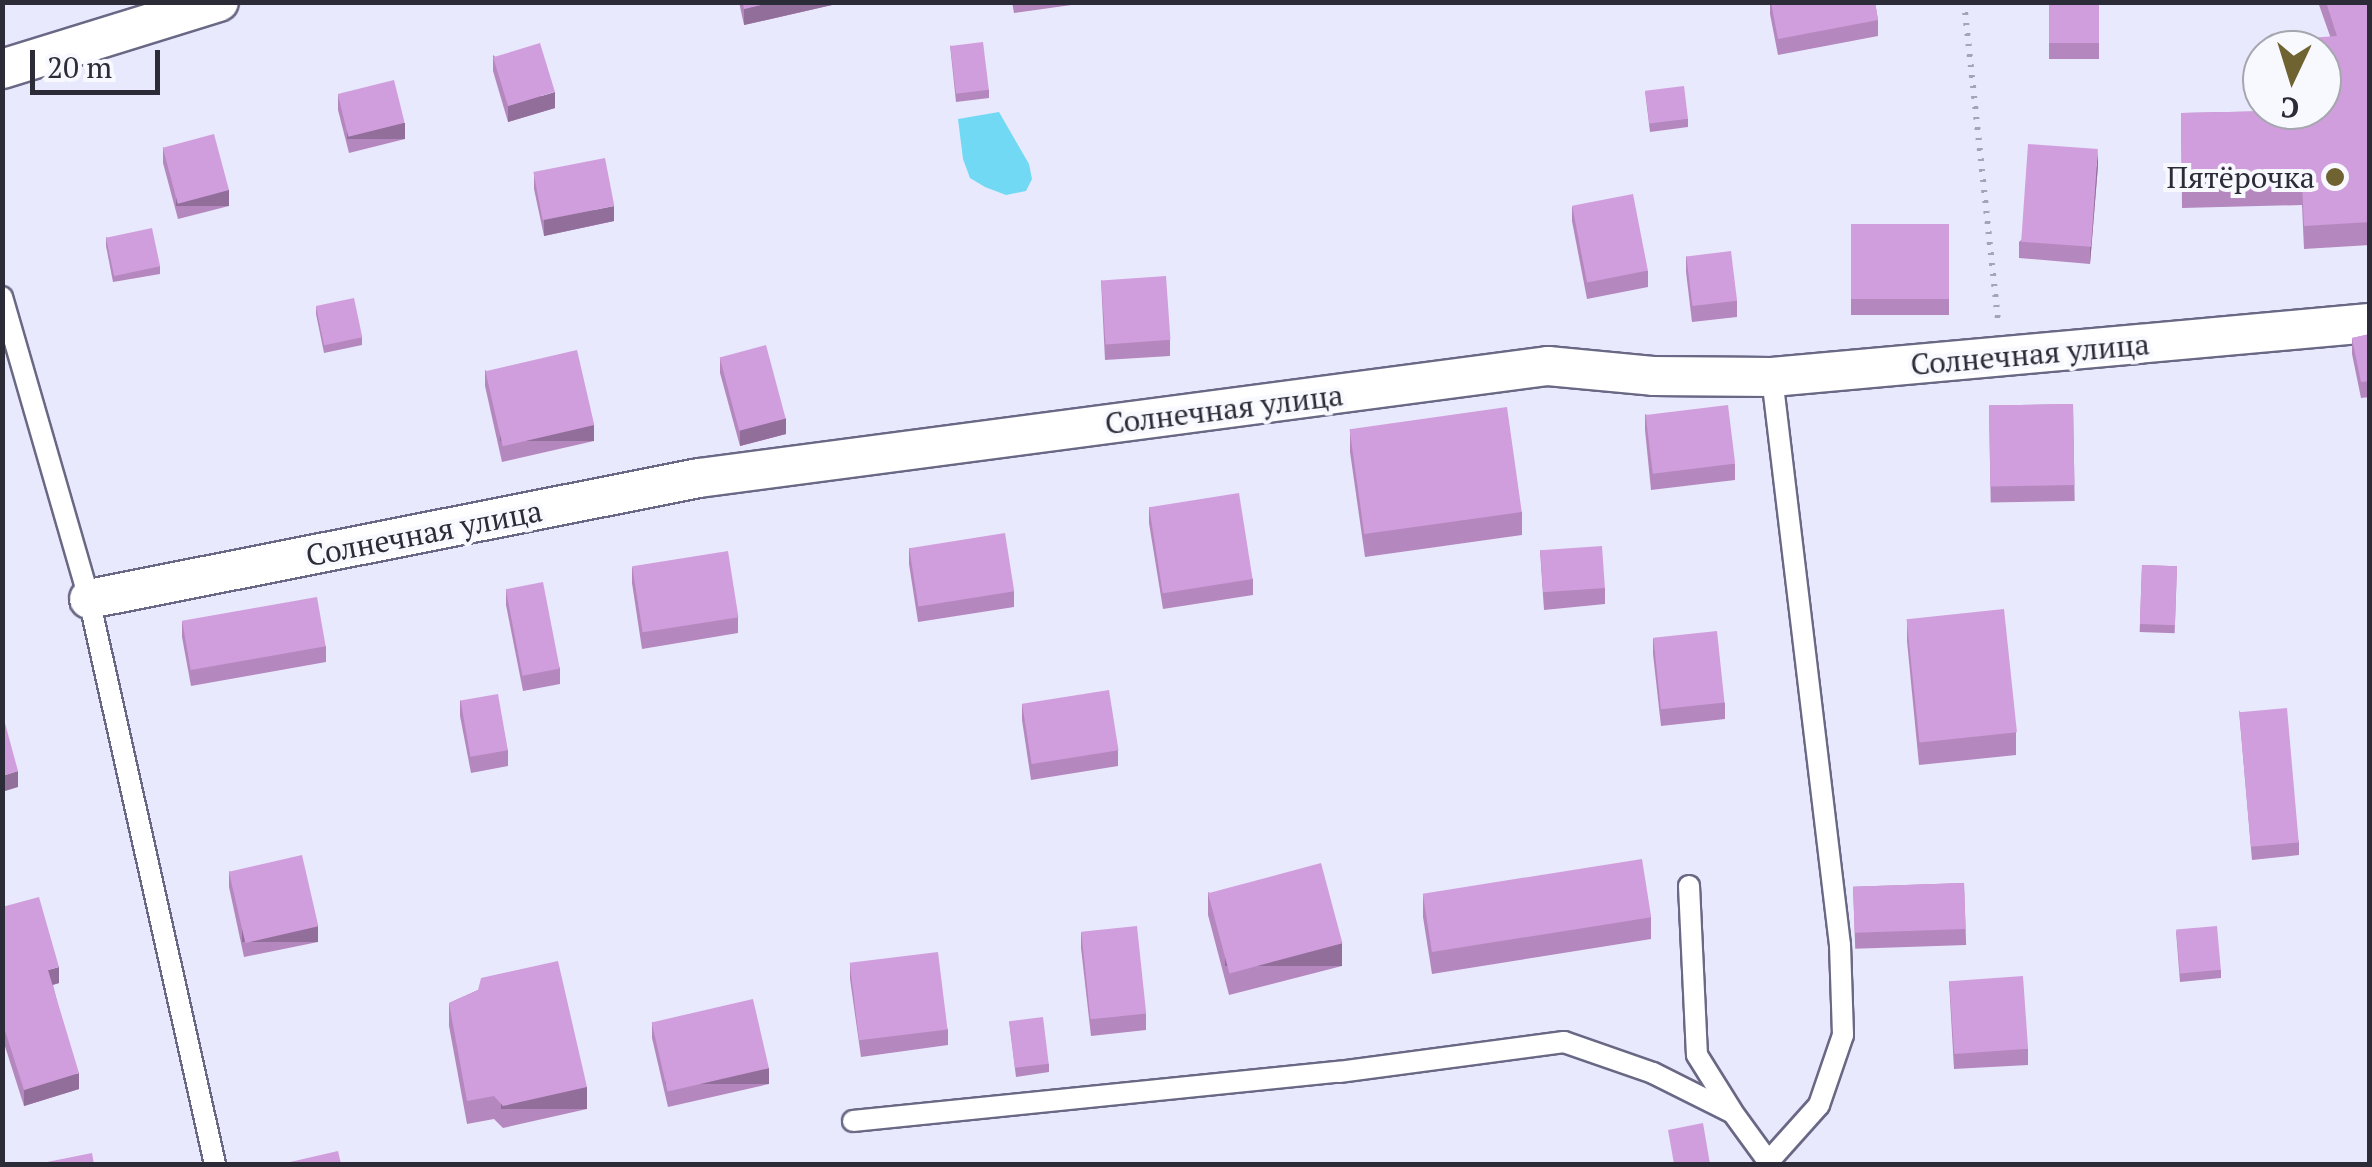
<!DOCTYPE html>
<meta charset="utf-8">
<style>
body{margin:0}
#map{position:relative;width:2372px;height:1167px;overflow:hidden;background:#e9e9fd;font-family:"PT Serif",serif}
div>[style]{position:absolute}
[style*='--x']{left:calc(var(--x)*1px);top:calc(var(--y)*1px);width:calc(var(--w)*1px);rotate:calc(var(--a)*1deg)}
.water>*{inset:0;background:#71d9f4}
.path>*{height:6px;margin-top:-3px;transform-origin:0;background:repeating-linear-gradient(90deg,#a4a4b5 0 2.5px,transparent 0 10.5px)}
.roads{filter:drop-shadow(2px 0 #696885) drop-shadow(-2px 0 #696885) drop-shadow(0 2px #696885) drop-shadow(0 -2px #696885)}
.service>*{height:20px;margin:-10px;padding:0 10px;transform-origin:10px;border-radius:10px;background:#fff}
.minor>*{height:38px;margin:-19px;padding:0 19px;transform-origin:19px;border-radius:19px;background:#fff}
.wall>*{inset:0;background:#b488be;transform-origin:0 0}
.shaded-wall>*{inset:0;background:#926f9b;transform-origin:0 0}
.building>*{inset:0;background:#d19edd;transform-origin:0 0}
.dots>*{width:28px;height:28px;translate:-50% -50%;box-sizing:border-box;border:5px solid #f8f8ff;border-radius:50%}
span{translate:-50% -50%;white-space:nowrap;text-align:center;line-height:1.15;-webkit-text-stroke:8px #f8f8ff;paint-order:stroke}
.poi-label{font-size:30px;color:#2c2c38}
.right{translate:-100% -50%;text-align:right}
.street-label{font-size:30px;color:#2c2c38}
.frame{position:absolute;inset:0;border:5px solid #2c2c38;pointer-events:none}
.north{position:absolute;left:2242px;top:30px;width:100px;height:100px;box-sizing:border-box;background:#f8f8ff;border:2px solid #a6a6af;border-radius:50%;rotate:184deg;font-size:28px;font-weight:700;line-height:40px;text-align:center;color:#2c2c38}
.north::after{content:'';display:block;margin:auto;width:35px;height:45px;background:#6f6431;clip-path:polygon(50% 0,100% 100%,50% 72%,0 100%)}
.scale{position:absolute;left:30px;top:50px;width:130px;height:45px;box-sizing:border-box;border:5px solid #2c2c38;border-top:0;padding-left:12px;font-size:30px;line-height:35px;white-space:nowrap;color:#2c2c38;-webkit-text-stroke:8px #f8f8ff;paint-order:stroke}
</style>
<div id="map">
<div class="water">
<div style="clip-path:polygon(999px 112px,1029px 164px,1032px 179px,1026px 191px,1006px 195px,985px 187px,970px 178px,963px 159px,958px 119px)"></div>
</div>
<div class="path">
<div style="--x:1964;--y:2;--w:319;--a:83.9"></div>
</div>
<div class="roads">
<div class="service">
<div style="--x:2;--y:297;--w:314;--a:73.9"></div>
<div style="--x:89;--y:599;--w:579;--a:77.43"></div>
<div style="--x:1689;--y:886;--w:169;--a:87.3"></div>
<div style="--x:1697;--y:1055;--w:66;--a:58"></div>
<div style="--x:853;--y:1121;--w:488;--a:-5.8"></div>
<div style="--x:1339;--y:1072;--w:227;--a:-7.6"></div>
<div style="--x:1564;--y:1042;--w:94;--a:19.2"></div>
<div style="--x:1653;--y:1073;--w:89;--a:26.6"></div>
<div style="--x:1733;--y:1113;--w:63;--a:54"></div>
<div style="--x:1769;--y:1161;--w:75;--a:-48.2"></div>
<div style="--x:1819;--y:1105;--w:74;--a:-71.1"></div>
<div style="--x:1843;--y:1035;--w:90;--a:-91.9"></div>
<div style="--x:1840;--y:945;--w:572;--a:-96.83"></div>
</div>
<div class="minor">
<div style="--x:2;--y:69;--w:227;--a:-17.2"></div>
<div style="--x:89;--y:599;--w:622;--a:-11.22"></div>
<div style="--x:699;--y:478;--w:856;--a:-7.52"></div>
<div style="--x:1548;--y:366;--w:105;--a:5.4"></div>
<div style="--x:1653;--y:376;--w:119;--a:0.5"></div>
<div style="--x:1772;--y:377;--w:600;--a:-5.16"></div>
</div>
</div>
<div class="wall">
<div style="clip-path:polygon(739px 2px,832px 2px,832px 5px,744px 25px)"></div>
<div style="clip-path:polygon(1012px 2px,1093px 2px,1014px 13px)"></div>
<div style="clip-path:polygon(1770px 2px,1875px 2px,1878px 20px,1878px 36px,1778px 55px,1770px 14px)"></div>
<div style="left:2049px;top:2px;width:50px;height:57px"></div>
<div style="clip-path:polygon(2318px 2px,2370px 2px,2370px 245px,2304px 249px,2302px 205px,2182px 208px,2181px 113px,2322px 110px,2330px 36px)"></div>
<div style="clip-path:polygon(950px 45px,989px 90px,989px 98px,956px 102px)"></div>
<div style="clip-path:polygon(493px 55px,555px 108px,508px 122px,493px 71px)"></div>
<div style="clip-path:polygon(1645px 91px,1688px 119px,1688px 127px,1650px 132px)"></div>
<div style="clip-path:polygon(338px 94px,405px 139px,349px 153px,338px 110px)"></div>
<div style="clip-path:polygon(163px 147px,229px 206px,178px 219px,163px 163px)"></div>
<div style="clip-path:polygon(2098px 165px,2090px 264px,2019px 258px,2019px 242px)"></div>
<div style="clip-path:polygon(534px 173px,614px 221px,544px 236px,534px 189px)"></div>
<div style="clip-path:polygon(1572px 206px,1648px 271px,1648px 287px,1587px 299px,1572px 221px)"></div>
<div style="left:1851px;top:224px;width:98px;height:91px"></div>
<div style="clip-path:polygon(106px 237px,160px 266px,160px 274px,113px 282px,106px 246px)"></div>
<div style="clip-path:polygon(1686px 256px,1737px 301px,1737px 317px,1692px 322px,1686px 272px)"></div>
<div style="clip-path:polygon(1101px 280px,1170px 340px,1170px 356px,1105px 360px)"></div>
<div style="clip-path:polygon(316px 306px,362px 337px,362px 345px,324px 353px,316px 314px)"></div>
<div style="clip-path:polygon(2370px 334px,2370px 397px,2361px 398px,2352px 354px,2352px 338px)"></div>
<div style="clip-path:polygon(720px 357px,786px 434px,740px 446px,720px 373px)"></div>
<div style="clip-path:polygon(485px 370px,594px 441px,502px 462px,485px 386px)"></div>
<div style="left:2073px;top:404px;width:97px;height:84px;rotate:89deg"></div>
<div style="clip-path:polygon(1645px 414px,1735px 464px,1735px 480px,1651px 490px,1645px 430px)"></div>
<div style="clip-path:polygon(1350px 429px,1522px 512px,1522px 535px,1365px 557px,1350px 452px)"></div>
<div style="clip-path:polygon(1149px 507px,1253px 579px,1253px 595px,1163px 609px,1149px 523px)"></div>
<div style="clip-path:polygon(909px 548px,1014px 591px,1014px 607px,918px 622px,909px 564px)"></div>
<div style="clip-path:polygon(1540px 550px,1605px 588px,1605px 604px,1544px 610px)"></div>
<div style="left:2142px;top:565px;width:35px;height:67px;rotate:2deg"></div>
<div style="clip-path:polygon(632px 567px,738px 617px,738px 633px,642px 649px,632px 583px)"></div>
<div style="clip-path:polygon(506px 589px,560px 668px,560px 684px,523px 691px,506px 605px)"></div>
<div style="clip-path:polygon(1907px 619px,2016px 732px,2016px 755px,1919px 765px,1907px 641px)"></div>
<div style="clip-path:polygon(182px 621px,326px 646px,326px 662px,191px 686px,182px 637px)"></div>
<div style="clip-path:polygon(1653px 638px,1725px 703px,1725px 719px,1661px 726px,1653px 654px)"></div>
<div style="clip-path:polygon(460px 700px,508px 750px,508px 766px,471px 773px,460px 716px)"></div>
<div style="clip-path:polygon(1022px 704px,1118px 750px,1118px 766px,1031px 780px,1022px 720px)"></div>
<div style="clip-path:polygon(2239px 710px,2299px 842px,2299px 855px,2252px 860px)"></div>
<div style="clip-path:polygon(229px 871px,318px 942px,244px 957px,229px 887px)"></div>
<div style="left:1964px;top:883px;width:62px;height:111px;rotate:88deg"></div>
<div style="clip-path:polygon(1208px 892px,1342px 966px,1229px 995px,1208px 915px)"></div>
<div style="clip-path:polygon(1423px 894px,1651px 917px,1651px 939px,1432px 974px,1423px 917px)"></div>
<div style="clip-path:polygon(2px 907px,59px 983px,53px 985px,79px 1089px,24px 1106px,2px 1037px)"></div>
<div style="clip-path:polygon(2176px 931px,2221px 970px,2221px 978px,2180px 982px)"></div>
<div style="clip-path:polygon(1081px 932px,1146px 1014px,1146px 1030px,1091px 1036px,1081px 948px)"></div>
<div style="clip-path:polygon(850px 964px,948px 1029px,948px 1045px,861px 1057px,850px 979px)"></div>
<div style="clip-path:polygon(1949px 981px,2028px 1049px,2028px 1065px,1954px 1069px)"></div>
<div style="clip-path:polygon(478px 990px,587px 1109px,503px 1128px,494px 1119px,467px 1124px,449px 1026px,449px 1003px)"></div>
<div style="clip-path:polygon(1009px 1021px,1049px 1064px,1049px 1072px,1016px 1077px)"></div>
<div style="clip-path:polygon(652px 1022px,769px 1084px,668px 1107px,652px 1038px)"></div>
</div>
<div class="shaded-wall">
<div style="clip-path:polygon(774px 2px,832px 2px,832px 5px,744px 25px,744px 9px)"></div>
<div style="clip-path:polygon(555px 92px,555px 108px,508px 122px,508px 106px)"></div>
<div style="left:405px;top:123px;width:16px;height:58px;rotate:90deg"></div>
<div style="clip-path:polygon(2098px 149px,2098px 165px,2090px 264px,2090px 248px)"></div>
<div style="left:229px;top:190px;width:16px;height:53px;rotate:90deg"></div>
<div style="clip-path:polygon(614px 206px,614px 221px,544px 236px,544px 220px)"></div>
<div style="clip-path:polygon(786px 418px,786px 434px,740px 446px,740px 430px)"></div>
<div style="left:594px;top:425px;width:16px;height:94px;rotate:90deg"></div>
<div style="clip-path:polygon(18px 771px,18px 787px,2px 792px,2px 776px)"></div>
<div style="left:318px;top:926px;width:16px;height:76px;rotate:90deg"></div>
<div style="left:1342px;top:943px;width:23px;height:117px;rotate:90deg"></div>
<div style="clip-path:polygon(59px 967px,59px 983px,48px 986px,48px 970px)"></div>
<div style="left:769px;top:1068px;width:16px;height:104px;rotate:90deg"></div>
<div style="clip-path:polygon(79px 1073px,79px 1089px,24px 1106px,24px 1090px)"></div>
<div style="left:587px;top:1087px;width:22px;height:86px;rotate:90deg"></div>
</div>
<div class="building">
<div style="clip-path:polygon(743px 2px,774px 2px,744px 9px)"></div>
<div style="clip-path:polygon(1771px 2px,1875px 2px,1878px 20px,1778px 39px)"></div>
<div style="left:2049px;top:2px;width:50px;height:41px"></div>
<div style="clip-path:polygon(2326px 2px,2370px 2px,2370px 222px,2304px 226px,2302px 182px,2182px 185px,2181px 113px,2322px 110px,2322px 50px,2294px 50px,2293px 39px,2337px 36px)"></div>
<div style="left:983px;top:42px;width:48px;height:33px;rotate:83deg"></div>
<div style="left:540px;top:43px;width:51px;height:49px;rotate:73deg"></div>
<div style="left:394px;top:80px;width:44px;height:58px;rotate:76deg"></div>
<div style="left:1684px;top:86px;width:33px;height:39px;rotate:83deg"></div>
<div style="left:214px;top:134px;width:58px;height:53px;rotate:75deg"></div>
<div style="left:2028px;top:144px;width:70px;height:98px;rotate:4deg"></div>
<div style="left:605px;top:158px;width:49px;height:73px;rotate:79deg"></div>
<div style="left:1633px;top:194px;width:78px;height:62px;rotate:79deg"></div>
<div style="left:1851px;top:224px;width:98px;height:75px"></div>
<div style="left:152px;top:228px;width:39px;height:47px;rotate:78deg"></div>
<div style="left:1731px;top:251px;width:50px;height:45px;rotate:83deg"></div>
<div style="left:1166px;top:276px;width:64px;height:65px;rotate:86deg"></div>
<div style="left:354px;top:298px;width:40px;height:39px;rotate:78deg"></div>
<div style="clip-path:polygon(2370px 334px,2370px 381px,2361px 382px,2352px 338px)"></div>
<div style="left:766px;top:345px;width:76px;height:48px;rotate:75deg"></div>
<div style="left:577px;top:350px;width:77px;height:94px;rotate:77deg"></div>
<div style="left:2073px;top:404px;width:81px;height:84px;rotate:89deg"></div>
<div style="left:1728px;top:405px;width:59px;height:83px;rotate:83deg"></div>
<div style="left:1507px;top:407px;width:106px;height:159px;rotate:82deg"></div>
<div style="left:1239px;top:493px;width:87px;height:91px;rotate:81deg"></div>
<div style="left:1005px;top:533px;width:59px;height:97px;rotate:81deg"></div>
<div style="left:1602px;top:546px;width:42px;height:62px;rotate:86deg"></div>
<div style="left:728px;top:551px;width:67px;height:97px;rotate:81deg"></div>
<div style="left:2142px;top:565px;width:35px;height:59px;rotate:2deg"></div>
<div style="left:543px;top:582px;width:88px;height:38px;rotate:79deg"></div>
<div style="left:317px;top:597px;width:50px;height:137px;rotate:80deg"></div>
<div style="left:2004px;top:609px;width:124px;height:98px;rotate:84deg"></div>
<div style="left:1717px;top:631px;width:72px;height:64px;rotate:84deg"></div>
<div style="left:1109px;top:690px;width:61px;height:88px;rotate:81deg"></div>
<div style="left:498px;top:694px;width:57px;height:38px;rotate:80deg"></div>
<div style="left:2287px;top:708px;width:135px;height:48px;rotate:85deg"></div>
<div style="clip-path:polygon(2px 712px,18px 771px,2px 776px)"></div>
<div style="left:302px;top:855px;width:73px;height:75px;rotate:77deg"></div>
<div style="left:1642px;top:859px;width:59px;height:222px;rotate:81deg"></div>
<div style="left:1321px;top:863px;width:83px;height:117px;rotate:75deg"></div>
<div style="left:1964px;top:883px;width:46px;height:111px;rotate:88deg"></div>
<div style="clip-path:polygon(39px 897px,59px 967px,48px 970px,79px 1073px,24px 1090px,2px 1021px,2px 907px)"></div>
<div style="left:1137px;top:926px;width:88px;height:56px;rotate:84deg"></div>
<div style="left:2217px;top:926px;width:44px;height:41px;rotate:85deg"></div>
<div style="left:938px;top:952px;width:78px;height:89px;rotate:83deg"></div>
<div style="clip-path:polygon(558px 961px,587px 1087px,503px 1106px,494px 1096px,467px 1101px,449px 1003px,478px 990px,481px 978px)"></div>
<div style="left:2023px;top:976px;width:73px;height:74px;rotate:86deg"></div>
<div style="left:753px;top:999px;width:71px;height:104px;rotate:77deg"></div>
<div style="left:1043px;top:1017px;width:47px;height:34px;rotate:83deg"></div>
<div style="clip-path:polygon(1703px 1123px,1710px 1164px,1674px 1164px,1668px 1130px)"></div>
<div style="clip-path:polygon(338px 1151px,341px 1164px,291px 1164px,290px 1162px)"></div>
<div style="clip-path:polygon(92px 1153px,94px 1164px,42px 1164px,42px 1163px)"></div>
</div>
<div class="dots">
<div style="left:2335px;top:177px;background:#6f6431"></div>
</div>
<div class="poi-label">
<span class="right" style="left:2315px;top:177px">Пятёрочка</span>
</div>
<div class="street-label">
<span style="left:2030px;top:354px;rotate:-5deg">Солнечная улица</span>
<span style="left:1224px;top:409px;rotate:-7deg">Солнечная улица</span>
<span style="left:424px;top:533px;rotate:-11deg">Солнечная улица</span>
</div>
<div class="frame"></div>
<div class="north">С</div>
<div class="scale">20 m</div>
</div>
